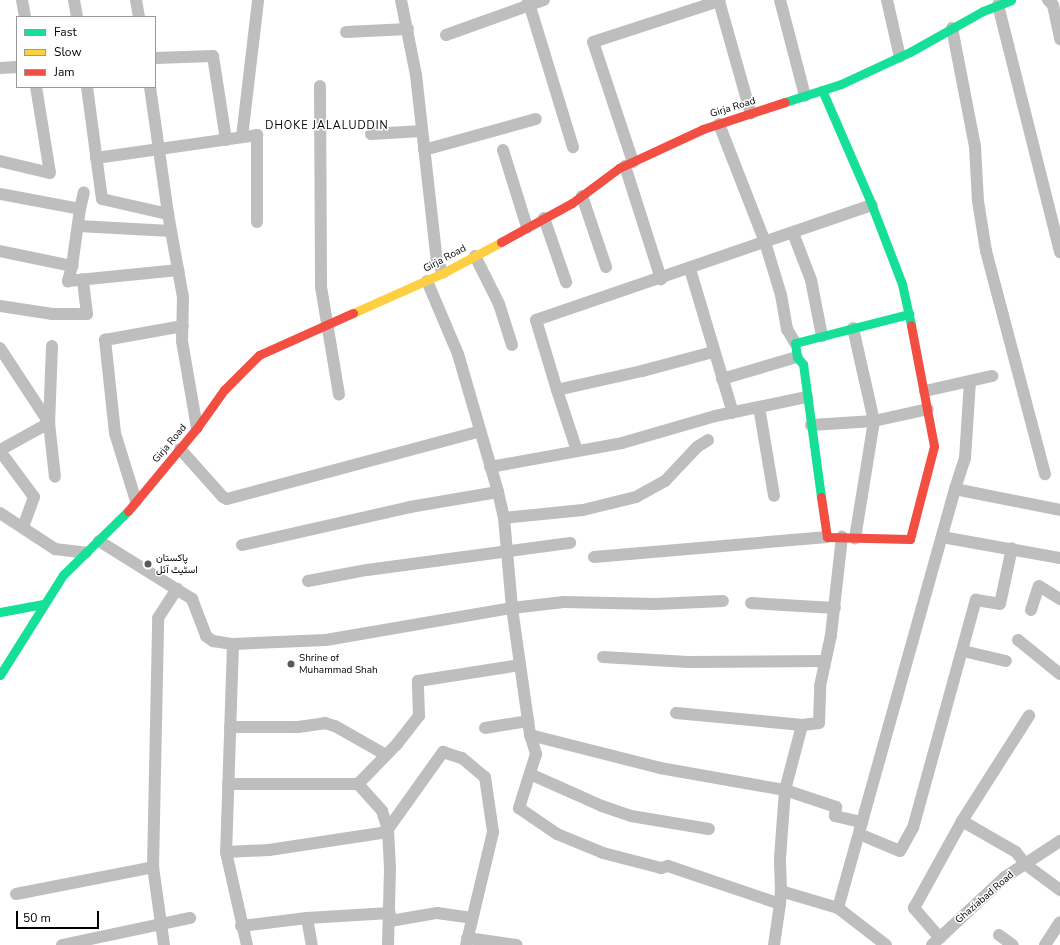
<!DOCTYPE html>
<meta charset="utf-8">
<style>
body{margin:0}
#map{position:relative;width:1060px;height:945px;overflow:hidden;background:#fff;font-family:"Nunito Sans",Vazirmatn,sans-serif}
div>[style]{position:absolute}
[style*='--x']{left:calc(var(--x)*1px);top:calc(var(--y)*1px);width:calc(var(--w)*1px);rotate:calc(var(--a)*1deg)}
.street>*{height:12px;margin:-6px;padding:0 6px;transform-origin:6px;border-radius:6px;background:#bebebe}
.fast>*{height:9px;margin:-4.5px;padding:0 4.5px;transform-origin:4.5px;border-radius:4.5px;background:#16e098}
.slow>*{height:9px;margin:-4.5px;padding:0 4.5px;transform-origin:4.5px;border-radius:4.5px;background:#ffcf43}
.jam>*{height:9px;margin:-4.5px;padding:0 4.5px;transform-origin:4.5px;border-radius:4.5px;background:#f24e42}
.dots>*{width:11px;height:11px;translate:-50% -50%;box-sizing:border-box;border:2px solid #fff;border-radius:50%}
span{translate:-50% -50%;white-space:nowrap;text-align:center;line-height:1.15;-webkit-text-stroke:3px #fff;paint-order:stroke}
.street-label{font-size:10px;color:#000}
.poi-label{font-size:10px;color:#000}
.left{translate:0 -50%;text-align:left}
.neighbourhood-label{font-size:11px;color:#000;letter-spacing:1px}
.legend{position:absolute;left:16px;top:16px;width:140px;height:72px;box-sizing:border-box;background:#fff;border:1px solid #999;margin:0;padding:5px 7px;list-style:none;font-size:12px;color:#000}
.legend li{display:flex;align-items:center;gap:8px;height:20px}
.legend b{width:20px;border:1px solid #999}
.scale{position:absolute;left:16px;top:911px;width:83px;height:18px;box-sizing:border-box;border:2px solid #000;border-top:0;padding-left:5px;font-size:12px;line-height:14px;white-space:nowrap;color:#000;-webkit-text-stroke:3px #fff;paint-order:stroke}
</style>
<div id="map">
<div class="street">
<div style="--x:22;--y:0;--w:17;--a:80"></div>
<div style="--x:74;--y:0;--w:17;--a:80"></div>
<div style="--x:136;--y:0;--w:17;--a:80"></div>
<div style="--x:401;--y:0;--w:76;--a:78.7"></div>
<div style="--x:416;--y:75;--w:187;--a:83.6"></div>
<div style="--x:437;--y:261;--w:13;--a:63"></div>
<div style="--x:528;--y:0;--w:154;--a:73"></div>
<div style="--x:780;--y:0;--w:99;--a:75.4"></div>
<div style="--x:887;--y:0;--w:58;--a:77.2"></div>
<div style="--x:1048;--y:0;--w:7;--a:45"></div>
<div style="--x:1053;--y:5;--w:35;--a:78"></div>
<div style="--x:998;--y:5;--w:255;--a:75.9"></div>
<div style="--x:952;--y:28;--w:120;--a:79"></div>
<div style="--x:975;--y:146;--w:55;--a:86.9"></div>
<div style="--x:978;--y:201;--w:51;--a:80.9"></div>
<div style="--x:986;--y:251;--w:231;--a:75.2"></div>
<div style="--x:346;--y:32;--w:62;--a:-2.8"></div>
<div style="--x:446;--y:35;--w:104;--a:-19.7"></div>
<div style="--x:155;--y:58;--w:58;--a:-2"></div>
<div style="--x:213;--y:56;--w:85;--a:81.2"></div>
<div style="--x:0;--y:68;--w:17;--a:-3"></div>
<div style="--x:320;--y:86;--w:201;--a:89.7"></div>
<div style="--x:321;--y:287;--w:109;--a:80.5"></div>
<div style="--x:87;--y:87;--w:113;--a:82.4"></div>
<div style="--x:102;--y:199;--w:68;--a:12.8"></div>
<div style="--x:150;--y:87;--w:128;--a:81.9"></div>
<div style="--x:168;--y:214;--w:84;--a:79.8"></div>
<div style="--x:183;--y:297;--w:44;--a:91.3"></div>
<div style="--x:182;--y:341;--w:88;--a:80.2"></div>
<div style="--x:719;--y:124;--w:127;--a:68.7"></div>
<div style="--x:765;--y:242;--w:55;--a:73.2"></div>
<div style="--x:781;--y:295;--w:35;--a:80"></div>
<div style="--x:787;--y:329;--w:16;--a:60"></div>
<div style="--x:371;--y:134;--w:51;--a:-3.4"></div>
<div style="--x:242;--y:137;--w:138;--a:-83.3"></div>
<div style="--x:424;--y:150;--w:116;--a:-15.5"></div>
<div style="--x:503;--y:150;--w:81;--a:72.7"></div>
<div style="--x:96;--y:158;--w:163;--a:-8.1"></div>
<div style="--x:257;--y:135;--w:87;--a:90"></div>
<div style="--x:0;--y:161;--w:51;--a:13.5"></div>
<div style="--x:50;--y:173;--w:87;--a:-99.2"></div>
<div style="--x:633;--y:162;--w:126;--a:-108.4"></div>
<div style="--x:593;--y:42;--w:133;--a:-18"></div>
<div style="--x:719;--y:1;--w:117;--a:74.2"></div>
<div style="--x:625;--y:166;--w:119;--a:72.3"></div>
<div style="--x:0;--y:194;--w:81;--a:10.6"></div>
<div style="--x:80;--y:209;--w:17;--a:-77"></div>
<div style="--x:582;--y:196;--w:75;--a:71.3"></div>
<div style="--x:544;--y:218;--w:68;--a:71"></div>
<div style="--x:78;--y:226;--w:93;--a:3.1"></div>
<div style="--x:793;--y:233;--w:50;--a:69"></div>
<div style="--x:811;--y:280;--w:57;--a:78.9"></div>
<div style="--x:0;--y:251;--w:74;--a:11.8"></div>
<div style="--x:72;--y:266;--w:58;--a:-82"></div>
<div style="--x:475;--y:256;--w:54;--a:63.4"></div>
<div style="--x:499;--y:304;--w:43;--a:72.4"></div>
<div style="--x:72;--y:266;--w:16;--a:105"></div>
<div style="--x:68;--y:281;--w:111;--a:-5.7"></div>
<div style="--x:690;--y:269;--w:150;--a:73.4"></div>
<div style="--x:427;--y:281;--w:79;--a:67"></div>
<div style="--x:458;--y:354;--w:144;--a:73.8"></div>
<div style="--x:498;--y:492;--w:27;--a:77"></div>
<div style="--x:504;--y:518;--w:90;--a:84.9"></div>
<div style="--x:512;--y:608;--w:128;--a:81.9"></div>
<div style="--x:530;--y:735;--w:134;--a:14.2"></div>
<div style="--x:660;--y:768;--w:127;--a:10"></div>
<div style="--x:785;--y:790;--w:54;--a:18.4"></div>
<div style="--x:836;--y:807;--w:9;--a:96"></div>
<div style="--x:835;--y:816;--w:28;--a:13"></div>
<div style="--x:0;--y:306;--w:53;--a:8.7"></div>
<div style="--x:52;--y:314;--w:35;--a:0"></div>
<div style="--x:87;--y:314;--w:35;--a:-97"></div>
<div style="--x:853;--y:328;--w:95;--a:77.3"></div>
<div style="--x:874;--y:421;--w:119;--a:99.2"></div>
<div style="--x:52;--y:346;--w:77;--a:92.2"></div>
<div style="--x:49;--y:423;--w:54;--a:83.7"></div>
<div style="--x:0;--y:348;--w:90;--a:56.8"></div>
<div style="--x:49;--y:423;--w:56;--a:151.1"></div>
<div style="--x:713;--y:352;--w:73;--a:165"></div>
<div style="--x:642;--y:371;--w:87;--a:167.4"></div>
<div style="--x:557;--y:390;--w:73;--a:-106.7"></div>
<div style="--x:536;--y:320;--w:355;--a:-18.9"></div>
<div style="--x:722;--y:379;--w:78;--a:-16.3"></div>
<div style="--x:970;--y:381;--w:77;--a:93.7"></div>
<div style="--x:965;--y:458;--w:33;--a:108"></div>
<div style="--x:955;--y:489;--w:107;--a:11.3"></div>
<div style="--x:557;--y:390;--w:64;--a:71.8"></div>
<div style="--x:925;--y:391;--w:69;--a:-12.6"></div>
<div style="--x:759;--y:407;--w:90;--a:80.4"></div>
<div style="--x:811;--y:425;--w:63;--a:-3.6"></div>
<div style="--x:874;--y:421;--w:55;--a:-12.5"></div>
<div style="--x:180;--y:449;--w:64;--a:48.1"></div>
<div style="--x:223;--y:497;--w:4;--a:27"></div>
<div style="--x:227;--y:499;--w:262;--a:-15"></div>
<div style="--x:0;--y:451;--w:57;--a:53.5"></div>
<div style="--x:34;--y:497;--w:32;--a:110"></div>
<div style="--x:490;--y:467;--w:134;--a:-10.3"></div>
<div style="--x:622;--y:443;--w:97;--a:-16.2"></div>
<div style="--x:715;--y:416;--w:94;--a:-11.7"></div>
<div style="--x:136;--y:501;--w:71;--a:-107.2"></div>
<div style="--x:115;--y:433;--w:94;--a:-96.1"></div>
<div style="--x:105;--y:340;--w:79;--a:-10.2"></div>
<div style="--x:0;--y:513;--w:66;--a:33.2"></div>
<div style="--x:55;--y:549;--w:31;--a:7"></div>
<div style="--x:504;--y:518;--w:79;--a:-5.8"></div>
<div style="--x:583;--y:510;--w:55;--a:-13.8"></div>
<div style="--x:636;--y:497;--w:33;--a:-29"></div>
<div style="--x:665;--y:481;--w:47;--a:-46.7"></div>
<div style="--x:697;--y:447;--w:13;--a:-32"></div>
<div style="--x:942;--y:537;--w:120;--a:10.1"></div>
<div style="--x:99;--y:541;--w:110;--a:31.9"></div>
<div style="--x:192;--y:599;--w:40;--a:69"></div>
<div style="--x:206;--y:636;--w:9;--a:36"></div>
<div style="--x:213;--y:641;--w:20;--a:9"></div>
<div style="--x:233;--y:644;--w:93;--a:-2.5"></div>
<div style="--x:326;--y:640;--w:189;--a:-9.8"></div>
<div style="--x:512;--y:608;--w:52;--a:-6.6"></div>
<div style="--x:564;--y:602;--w:92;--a:1.2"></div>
<div style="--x:656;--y:604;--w:67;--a:-2.6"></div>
<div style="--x:242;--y:545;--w:172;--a:-12.7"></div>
<div style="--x:410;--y:507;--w:89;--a:-9.7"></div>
<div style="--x:594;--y:557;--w:234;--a:-4.9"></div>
<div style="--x:308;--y:581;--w:60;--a:-10.6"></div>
<div style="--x:367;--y:570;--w:205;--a:-7.6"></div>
<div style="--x:751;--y:603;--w:84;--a:3.4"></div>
<div style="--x:1031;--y:610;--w:25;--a:-72"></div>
<div style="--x:1039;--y:586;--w:25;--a:32"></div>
<div style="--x:1018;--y:640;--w:54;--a:39"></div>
<div style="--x:233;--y:644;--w:208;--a:91.9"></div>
<div style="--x:226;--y:852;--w:95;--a:77.3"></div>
<div style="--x:963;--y:651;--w:44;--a:13.1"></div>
<div style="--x:603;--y:657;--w:85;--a:3.4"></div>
<div style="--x:688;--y:662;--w:136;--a:-0.4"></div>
<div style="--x:676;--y:713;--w:127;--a:5.4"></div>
<div style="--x:230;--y:727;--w:68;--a:0"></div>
<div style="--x:298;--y:727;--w:27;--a:-8"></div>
<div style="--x:325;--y:723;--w:10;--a:17"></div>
<div style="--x:335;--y:726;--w:59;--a:29.6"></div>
<div style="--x:485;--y:728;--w:44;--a:-9.2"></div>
<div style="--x:530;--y:735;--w:20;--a:72"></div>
<div style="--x:536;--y:754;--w:57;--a:107.5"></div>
<div style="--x:519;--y:808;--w:46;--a:34.4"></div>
<div style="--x:557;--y:834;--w:50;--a:22.4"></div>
<div style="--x:603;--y:853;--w:60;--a:14.5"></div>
<div style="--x:661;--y:868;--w:7;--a:-16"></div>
<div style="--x:668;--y:866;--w:118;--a:18.7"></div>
<div style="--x:780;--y:904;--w:13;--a:-86"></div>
<div style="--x:530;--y:774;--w:79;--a:24"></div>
<div style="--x:602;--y:806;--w:31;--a:19"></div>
<div style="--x:631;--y:816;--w:79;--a:9.5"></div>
<div style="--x:228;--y:784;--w:130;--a:0"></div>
<div style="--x:358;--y:784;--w:56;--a:-45.7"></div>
<div style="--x:397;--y:744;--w:36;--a:-52"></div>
<div style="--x:419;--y:716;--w:35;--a:-92"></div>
<div style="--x:418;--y:681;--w:103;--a:-8.9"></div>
<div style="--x:358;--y:784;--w:36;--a:48"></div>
<div style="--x:382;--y:811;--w:19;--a:72"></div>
<div style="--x:388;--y:829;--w:40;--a:87.1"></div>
<div style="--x:390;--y:869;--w:76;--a:91.5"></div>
<div style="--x:962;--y:821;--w:125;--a:-57.5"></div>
<div style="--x:388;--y:829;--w:95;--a:-54.5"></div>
<div style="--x:443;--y:752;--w:20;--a:18"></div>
<div style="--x:462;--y:758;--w:30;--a:40"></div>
<div style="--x:485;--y:777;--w:56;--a:81.7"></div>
<div style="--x:493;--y:832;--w:116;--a:103.4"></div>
<div style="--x:859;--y:834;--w:44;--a:22.5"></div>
<div style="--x:900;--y:851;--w:26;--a:-61"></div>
<div style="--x:913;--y:828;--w:237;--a:-74.6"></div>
<div style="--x:976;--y:600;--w:24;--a:9"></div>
<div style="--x:1000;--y:604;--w:57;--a:-77.9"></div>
<div style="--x:226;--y:852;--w:43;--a:-2.7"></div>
<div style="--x:269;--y:850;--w:120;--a:-8.6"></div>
<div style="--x:16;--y:894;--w:140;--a:-11.1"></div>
<div style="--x:838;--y:908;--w:59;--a:-163.4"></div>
<div style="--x:781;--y:891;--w:33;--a:-92"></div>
<div style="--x:780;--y:858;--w:68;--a:-85.8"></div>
<div style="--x:785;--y:790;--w:67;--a:-75.3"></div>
<div style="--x:802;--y:725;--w:17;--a:-7"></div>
<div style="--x:819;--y:723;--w:37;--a:-88"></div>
<div style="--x:820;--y:686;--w:52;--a:-77.8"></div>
<div style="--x:831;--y:635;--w:99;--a:-83.6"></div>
<div style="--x:307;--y:918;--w:27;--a:80"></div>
<div style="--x:390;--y:921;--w:48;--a:-9.7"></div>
<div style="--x:437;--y:913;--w:35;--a:8"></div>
<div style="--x:241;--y:926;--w:66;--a:-6.9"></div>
<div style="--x:307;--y:918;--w:83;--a:-3.4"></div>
<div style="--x:999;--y:935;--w:17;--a:36"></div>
<div style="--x:467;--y:938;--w:50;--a:8"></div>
<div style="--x:940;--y:938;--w:40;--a:-131"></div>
<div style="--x:914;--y:908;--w:99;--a:-61.1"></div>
<div style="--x:962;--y:821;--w:62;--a:29.9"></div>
<div style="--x:1016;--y:852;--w:15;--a:53"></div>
<div style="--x:1025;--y:864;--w:44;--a:36.6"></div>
<div style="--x:62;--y:945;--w:131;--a:-11.9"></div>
<div style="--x:164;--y:945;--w:79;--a:-98"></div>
<div style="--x:153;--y:867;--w:249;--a:-88.8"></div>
<div style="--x:158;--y:618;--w:35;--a:-57"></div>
<div style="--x:774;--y:945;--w:41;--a:-81.7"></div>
<div style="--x:886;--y:945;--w:61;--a:-142.4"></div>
<div style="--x:838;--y:908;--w:435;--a:-74.4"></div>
<div style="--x:932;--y:945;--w:100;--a:-43"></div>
<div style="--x:1005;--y:877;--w:66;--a:-33.2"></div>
<div style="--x:1045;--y:945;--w:27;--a:-57"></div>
</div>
<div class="fast">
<div style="--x:822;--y:90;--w:118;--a:66.5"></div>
<div style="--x:869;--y:198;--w:92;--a:69"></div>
<div style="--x:902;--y:284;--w:42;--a:77.6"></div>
<div style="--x:785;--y:102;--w:59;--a:-17.8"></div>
<div style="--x:841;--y:84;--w:76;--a:-24.9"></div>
<div style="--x:910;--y:52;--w:84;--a:-29.3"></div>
<div style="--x:983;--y:11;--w:30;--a:-21"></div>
<div style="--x:821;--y:497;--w:134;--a:-97.7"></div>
<div style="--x:803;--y:364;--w:9;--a:-131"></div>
<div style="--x:797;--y:357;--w:14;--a:-98"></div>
<div style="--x:795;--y:343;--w:118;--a:-14.3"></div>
<div style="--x:0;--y:612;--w:44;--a:-10.5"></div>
<div style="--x:0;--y:675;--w:118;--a:-57.8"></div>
<div style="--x:63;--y:575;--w:91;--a:-44.6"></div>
</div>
<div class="slow">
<div style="--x:353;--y:313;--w:98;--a:-24"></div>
<div style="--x:443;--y:273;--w:66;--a:-28.1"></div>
</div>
<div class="jam">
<div style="--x:501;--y:242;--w:81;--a:-28.8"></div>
<div style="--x:572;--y:203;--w:59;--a:-36.7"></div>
<div style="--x:619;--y:168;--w:93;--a:-24.9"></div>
<div style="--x:703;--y:129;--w:86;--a:-18.2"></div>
<div style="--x:821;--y:497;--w:40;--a:81.5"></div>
<div style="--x:827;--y:537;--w:83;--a:1.4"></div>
<div style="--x:910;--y:539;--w:96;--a:-75.5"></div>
<div style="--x:934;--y:446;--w:123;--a:-100.8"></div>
<div style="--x:128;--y:511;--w:108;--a:-50.3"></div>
<div style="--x:197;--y:428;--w:47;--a:-54.6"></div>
<div style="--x:224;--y:390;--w:49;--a:-45"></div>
<div style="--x:259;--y:355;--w:103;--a:-24.1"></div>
</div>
<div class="dots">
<div style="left:148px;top:564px;background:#595959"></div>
<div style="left:291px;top:664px;background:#595959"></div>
</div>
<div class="street-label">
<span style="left:733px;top:108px;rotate:-17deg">Girja Road</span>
<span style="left:445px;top:259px;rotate:-28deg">Girja Road</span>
<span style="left:170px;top:444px;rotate:-50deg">Girja Road</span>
<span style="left:985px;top:898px;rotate:-41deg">Ghaziabad Road</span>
</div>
<div class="poi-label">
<span class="left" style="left:156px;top:564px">پاکستان<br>اسٹیٹ آئل</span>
<span class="left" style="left:299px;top:664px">Shrine of<br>Muhammad Shah</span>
</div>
<div class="neighbourhood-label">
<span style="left:327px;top:126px">DHOKE JALALUDDIN</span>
</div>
<ul class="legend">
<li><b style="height:5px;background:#16e098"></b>Fast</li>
<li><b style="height:5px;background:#ffcf43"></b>Slow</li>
<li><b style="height:5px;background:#f24e42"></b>Jam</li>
</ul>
<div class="scale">50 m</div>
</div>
